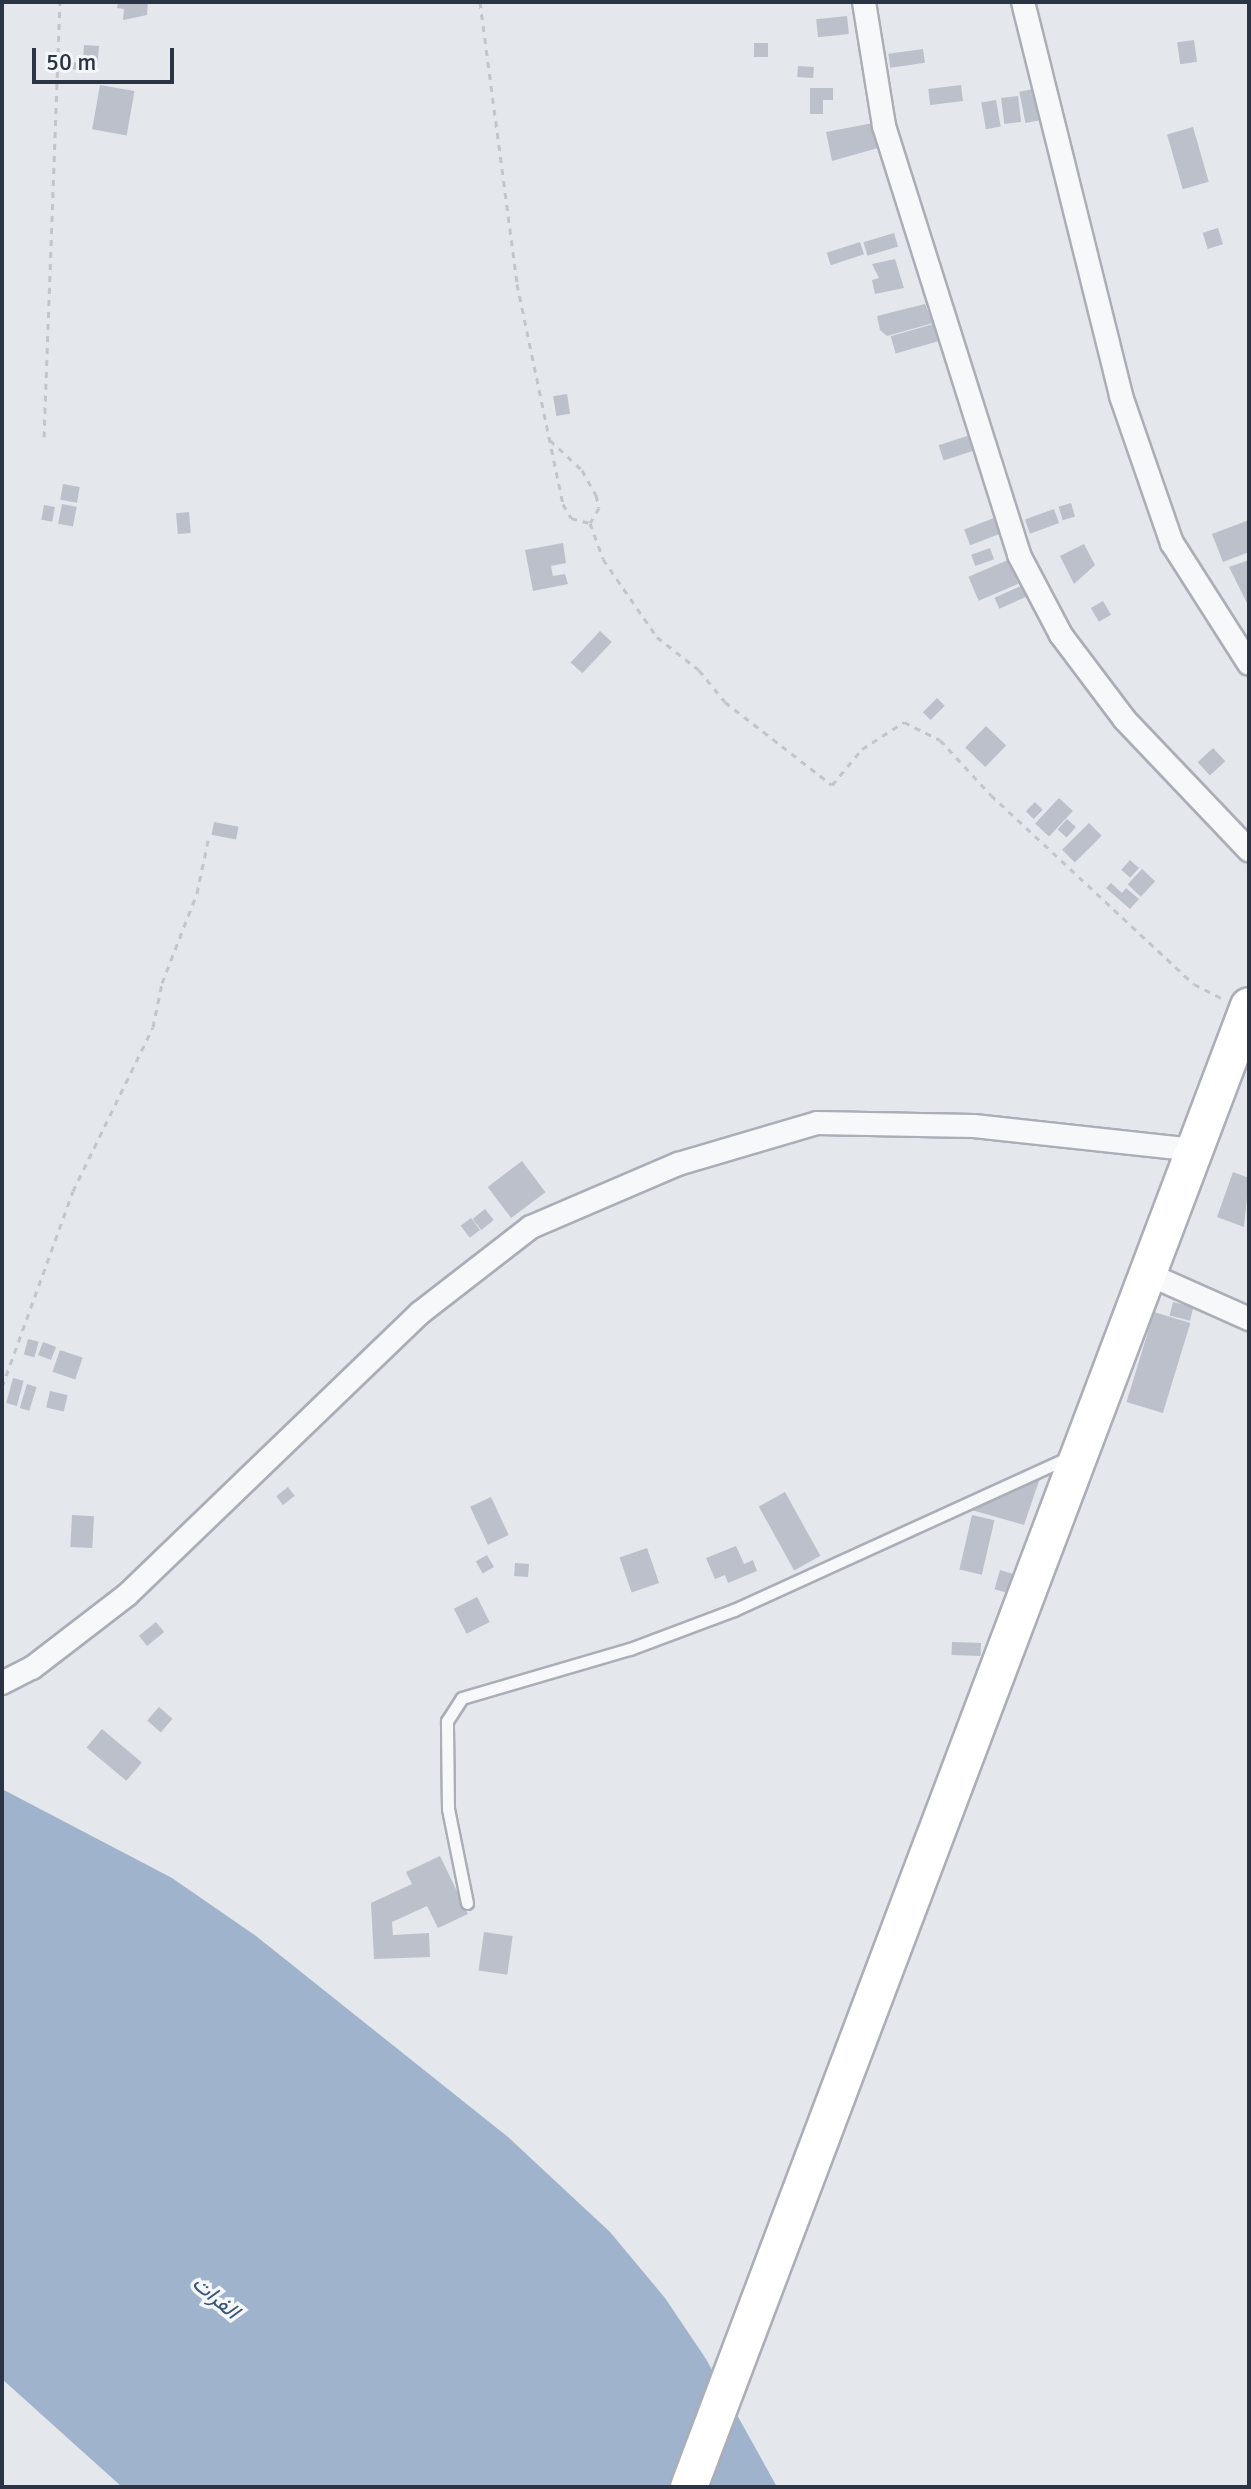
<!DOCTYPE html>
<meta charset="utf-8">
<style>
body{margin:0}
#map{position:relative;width:1251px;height:2489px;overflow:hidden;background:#e4e7ec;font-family:Signika,Vazirmatn,sans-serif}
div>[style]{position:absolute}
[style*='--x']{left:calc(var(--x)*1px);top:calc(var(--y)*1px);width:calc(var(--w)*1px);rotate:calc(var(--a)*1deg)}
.water>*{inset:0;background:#9fb4cc}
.building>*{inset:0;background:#bbc0ca;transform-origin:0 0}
.path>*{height:3px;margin-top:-1.5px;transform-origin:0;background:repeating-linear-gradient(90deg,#c2c5cb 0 6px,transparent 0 12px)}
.roads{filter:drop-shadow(2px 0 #a9aeb7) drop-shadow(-2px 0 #a9aeb7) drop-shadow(0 2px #a9aeb7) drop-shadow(0 -2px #a9aeb7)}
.service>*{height:11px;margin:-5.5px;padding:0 5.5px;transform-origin:5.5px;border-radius:5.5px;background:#f7f8fa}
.minor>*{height:22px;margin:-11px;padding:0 11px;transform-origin:11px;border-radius:11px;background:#f7f8fa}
.primary>*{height:36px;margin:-18px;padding:0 18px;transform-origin:18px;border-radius:18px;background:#fff}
span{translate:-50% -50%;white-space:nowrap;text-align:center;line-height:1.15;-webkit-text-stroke:7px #f4f6f9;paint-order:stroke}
.water-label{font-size:22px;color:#34527a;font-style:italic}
.frame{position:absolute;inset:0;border:4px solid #2b3445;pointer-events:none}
.scale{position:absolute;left:32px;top:48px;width:142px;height:36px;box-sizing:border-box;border:4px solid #2b3445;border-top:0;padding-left:10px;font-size:24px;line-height:28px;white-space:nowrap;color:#2b3445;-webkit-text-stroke:6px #f4f6f9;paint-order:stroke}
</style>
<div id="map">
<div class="water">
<div style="clip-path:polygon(2px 1789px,172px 1878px,256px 1936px,508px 2137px,610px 2232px,665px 2298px,706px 2359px,777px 2487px,122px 2487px,2px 2379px)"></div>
</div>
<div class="building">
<div style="clip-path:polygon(118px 2px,148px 2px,147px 15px,123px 20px,124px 9px,117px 8px)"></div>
<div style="left:847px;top:16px;width:18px;height:31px;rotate:84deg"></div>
<div style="left:1194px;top:40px;width:22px;height:17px;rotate:82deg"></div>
<div style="left:768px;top:43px;width:14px;height:14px;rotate:90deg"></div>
<div style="clip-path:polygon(84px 45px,99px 46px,97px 71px,70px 69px,70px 62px,83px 63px)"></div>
<div style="left:923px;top:49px;width:14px;height:35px;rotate:82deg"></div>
<div style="left:798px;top:66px;width:16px;height:11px;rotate:4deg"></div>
<div style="left:100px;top:85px;width:35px;height:45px;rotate:10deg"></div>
<div style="left:961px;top:85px;width:16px;height:33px;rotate:83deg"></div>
<div style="clip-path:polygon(810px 88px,833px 88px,833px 100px,823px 100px,823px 114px,810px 114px)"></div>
<div style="left:1038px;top:88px;width:32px;height:19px;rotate:79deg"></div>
<div style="left:1018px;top:96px;width:26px;height:17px;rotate:83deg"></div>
<div style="left:996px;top:100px;width:27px;height:15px;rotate:80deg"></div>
<div style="clip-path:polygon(873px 123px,878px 148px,832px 161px,826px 132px)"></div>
<div style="left:1193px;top:127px;width:57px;height:27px;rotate:74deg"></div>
<div style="left:1218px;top:228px;width:17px;height:16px;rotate:73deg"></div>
<div style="left:894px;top:233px;width:14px;height:32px;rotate:73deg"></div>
<div style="left:860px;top:242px;width:13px;height:35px;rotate:72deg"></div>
<div style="clip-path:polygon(895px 259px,904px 288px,875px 294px,872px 280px,879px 278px,872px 264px)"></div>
<div style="clip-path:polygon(925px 304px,933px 323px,887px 336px,880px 330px,877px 316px)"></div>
<div style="left:933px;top:324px;width:18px;height:44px;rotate:74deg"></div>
<div style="left:567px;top:394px;width:20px;height:14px;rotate:81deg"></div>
<div style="left:970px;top:435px;width:16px;height:33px;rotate:72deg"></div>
<div style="left:63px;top:484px;width:17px;height:16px;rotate:10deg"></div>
<div style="left:1071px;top:503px;width:14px;height:13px;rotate:73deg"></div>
<div style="left:62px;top:504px;width:15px;height:20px;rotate:11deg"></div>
<div style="left:44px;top:505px;width:11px;height:15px;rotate:10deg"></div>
<div style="left:1054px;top:509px;width:15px;height:31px;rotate:70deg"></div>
<div style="left:189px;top:512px;width:21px;height:13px;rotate:85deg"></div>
<div style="left:994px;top:518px;width:17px;height:32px;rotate:69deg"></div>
<div style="clip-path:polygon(1249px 520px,1249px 552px,1223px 562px,1212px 534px)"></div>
<div style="clip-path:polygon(563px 543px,566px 563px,551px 566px,553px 576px,565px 574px,568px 584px,533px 591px,525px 550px)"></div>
<div style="clip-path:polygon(1084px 544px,1095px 565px,1074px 584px,1060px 556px)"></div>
<div style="left:990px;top:548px;width:12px;height:20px;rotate:70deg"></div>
<div style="left:1008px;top:560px;width:26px;height:43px;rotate:67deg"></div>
<div style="clip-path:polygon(1249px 560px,1249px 607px,1229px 567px)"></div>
<div style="left:1021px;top:586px;width:12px;height:29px;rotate:66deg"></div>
<div style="left:1103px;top:601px;width:16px;height:14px;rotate:60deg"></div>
<div style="left:600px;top:631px;width:16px;height:43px;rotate:43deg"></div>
<div style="left:937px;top:698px;width:11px;height:20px;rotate:45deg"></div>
<div style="left:986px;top:726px;width:28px;height:30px;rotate:44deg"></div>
<div style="left:1213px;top:748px;width:18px;height:21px;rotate:47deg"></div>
<div style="left:1059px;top:798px;width:19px;height:35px;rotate:43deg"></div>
<div style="left:1035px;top:802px;width:11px;height:13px;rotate:45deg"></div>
<div style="left:1067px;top:819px;width:12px;height:14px;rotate:42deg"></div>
<div style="left:214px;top:822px;width:25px;height:13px;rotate:11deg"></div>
<div style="left:1089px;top:823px;width:18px;height:38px;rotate:45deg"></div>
<div style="left:1130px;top:860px;width:12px;height:13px;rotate:42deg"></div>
<div style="left:1142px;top:869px;width:18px;height:21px;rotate:43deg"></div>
<div style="clip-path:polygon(1111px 883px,1122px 893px,1126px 888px,1139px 899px,1130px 909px,1106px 888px)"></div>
<div style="left:522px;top:1161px;width:39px;height:43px;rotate:53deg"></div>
<div style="clip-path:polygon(1233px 1172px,1249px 1178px,1244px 1227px,1217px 1217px)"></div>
<div style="left:485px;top:1209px;width:14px;height:16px;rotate:51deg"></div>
<div style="left:471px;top:1218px;width:15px;height:13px;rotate:53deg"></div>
<div style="left:1173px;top:1302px;width:21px;height:14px;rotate:14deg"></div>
<div style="left:1154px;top:1312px;width:38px;height:94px;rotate:17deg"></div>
<div style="left:28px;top:1339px;width:11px;height:16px;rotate:15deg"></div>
<div style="left:43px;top:1342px;width:14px;height:14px;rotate:21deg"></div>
<div style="left:60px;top:1350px;width:24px;height:23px;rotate:19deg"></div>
<div style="left:13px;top:1378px;width:11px;height:26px;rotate:15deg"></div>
<div style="left:27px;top:1384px;width:10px;height:25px;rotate:17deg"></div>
<div style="left:50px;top:1391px;width:18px;height:17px;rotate:13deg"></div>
<div style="clip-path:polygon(1041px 1475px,1024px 1525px,968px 1509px)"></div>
<div style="left:288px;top:1487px;width:11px;height:15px;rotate:52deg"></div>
<div style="left:785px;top:1492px;width:73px;height:30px;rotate:61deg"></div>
<div style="left:491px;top:1497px;width:42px;height:23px;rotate:65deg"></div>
<div style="left:72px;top:1515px;width:22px;height:32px;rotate:3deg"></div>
<div style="left:972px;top:1515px;width:23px;height:56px;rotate:13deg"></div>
<div style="clip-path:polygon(736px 1546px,744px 1564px,753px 1560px,757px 1571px,728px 1583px,725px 1575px,715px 1579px,706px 1558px)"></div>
<div style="left:647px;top:1548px;width:37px;height:29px;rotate:71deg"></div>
<div style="left:487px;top:1555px;width:14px;height:13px;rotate:60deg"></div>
<div style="left:515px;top:1563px;width:14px;height:13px;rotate:4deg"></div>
<div style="left:1000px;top:1570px;width:15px;height:20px;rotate:16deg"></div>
<div style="left:477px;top:1597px;width:28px;height:26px;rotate:63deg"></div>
<div style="left:156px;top:1622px;width:13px;height:22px;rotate:51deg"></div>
<div style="left:952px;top:1642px;width:29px;height:13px;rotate:2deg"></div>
<div style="left:159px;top:1707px;width:18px;height:18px;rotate:41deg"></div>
<div style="left:102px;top:1729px;width:52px;height:24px;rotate:40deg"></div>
<div style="clip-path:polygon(440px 1856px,468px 1914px,438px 1928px,427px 1906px,392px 1922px,393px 1935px,429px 1933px,430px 1957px,374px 1959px,371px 1903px,412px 1884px,406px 1872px)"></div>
<div style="left:484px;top:1932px;width:29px;height:39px;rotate:8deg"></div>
</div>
<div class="path">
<div style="--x:480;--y:2;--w:284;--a:82.5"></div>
<div style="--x:517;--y:284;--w:225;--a:78.2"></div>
<div style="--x:563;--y:504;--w:16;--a:60"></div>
<div style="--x:571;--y:518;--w:20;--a:15"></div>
<div style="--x:590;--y:523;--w:38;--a:70"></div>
<div style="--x:603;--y:559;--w:95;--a:55.3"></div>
<div style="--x:657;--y:637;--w:53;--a:38.2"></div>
<div style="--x:699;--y:670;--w:41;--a:50.9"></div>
<div style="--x:725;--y:702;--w:135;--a:37.8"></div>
<div style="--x:832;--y:785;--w:47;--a:-50.2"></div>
<div style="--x:862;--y:749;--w:50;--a:-32.7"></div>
<div style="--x:904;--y:722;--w:40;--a:26.6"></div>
<div style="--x:940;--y:740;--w:75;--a:47.2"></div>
<div style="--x:991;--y:795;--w:277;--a:43"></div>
<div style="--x:1194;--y:984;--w:31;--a:27"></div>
<div style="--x:44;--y:437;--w:435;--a:-87.9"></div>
<div style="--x:550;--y:440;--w:44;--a:43.2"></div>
<div style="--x:582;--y:470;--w:29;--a:61"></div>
<div style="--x:596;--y:495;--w:13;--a:77"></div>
<div style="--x:599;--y:508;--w:17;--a:121"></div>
<div style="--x:2;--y:1387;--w:208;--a:-70.1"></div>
<div style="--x:73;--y:1191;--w:182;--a:-64"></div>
<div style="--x:153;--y:1027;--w:45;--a:-78.4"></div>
<div style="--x:162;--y:983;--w:97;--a:-68.7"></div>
<div style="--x:197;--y:893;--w:58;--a:-78.1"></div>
</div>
<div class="roads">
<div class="service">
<div style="--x:467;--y:1903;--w:96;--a:-101.4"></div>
<div style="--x:448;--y:1809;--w:88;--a:-90.7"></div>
<div style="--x:447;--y:1721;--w:27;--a:-57"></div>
<div style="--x:462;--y:1698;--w:175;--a:-16.3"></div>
<div style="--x:630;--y:1649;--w:111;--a:-20.6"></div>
<div style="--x:734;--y:1610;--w:368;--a:-24.5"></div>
</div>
<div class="minor">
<div style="--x:864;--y:2;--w:126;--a:80.8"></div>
<div style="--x:884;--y:126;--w:450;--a:72.5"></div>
<div style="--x:1019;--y:555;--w:90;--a:62.3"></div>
<div style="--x:1061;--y:635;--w:106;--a:53"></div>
<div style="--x:1125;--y:720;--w:180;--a:46.4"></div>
<div style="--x:1023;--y:2;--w:406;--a:76"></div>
<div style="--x:1121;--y:396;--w:156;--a:70.9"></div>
<div style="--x:1172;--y:543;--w:143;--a:57.5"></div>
<div style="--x:1148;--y:1274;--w:111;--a:24"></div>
<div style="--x:2;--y:1683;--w:34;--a:-27"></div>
<div style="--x:32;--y:1668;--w:121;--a:-37.6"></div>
<div style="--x:128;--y:1594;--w:405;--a:-43.9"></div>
<div style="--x:420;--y:1313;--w:140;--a:-37.8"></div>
<div style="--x:531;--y:1227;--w:160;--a:-23.2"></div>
<div style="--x:678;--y:1164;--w:145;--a:-16.4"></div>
<div style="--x:817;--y:1123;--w:157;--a:1.1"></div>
<div style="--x:974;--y:1126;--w:222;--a:6.2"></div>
</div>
<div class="primary">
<div style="--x:689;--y:2487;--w:1583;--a:-69.29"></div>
</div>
</div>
<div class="water-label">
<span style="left:216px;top:2297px;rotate:40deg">الفرات</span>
</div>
<div class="frame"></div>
<div class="scale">50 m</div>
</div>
